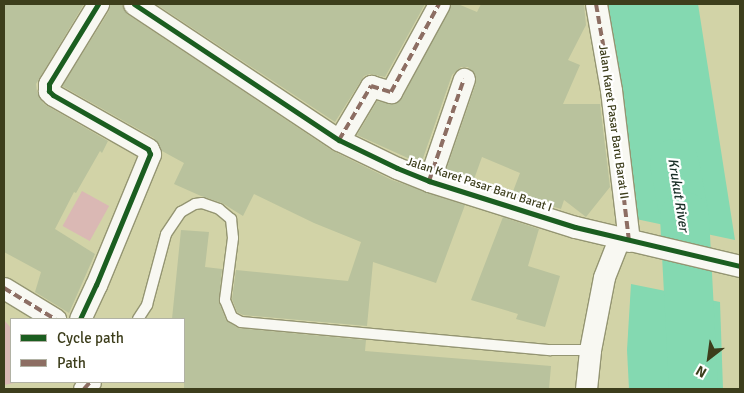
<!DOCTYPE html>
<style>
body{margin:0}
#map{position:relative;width:744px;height:393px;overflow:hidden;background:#d2d3a7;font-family:Signika,sans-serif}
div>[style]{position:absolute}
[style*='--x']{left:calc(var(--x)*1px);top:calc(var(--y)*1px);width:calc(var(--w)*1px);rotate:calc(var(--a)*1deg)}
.green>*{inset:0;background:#dab8b4;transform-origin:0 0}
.water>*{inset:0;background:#84d9b1}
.river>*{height:49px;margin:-24.5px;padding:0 24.5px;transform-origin:24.5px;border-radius:24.5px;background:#84d9b1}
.building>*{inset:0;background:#b9c29d}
.roads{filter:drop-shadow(1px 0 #949572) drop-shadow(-1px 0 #949572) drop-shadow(0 1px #949572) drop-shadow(0 -1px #949572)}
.service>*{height:10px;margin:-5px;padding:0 5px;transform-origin:5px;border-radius:5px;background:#f8f8f2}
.minor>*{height:21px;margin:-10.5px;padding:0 10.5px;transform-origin:10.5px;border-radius:10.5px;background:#f8f8f2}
.quiet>*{height:4px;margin-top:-2px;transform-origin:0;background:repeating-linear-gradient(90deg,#8d6e63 0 8px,transparent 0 12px)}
.cycleway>*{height:5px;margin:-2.5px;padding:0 2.5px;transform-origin:2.5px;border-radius:2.5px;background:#1b5e20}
span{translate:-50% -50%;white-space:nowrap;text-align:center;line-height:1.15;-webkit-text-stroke:4.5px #fff;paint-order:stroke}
.street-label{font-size:12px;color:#3d3e1c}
.water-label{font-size:14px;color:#1a2f27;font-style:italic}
.frame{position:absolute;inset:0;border:5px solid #3d3e1c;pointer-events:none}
.legend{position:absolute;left:10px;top:318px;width:175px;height:65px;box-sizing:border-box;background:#fff;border:1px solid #b1b2a4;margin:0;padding:6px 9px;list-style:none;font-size:15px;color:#3d3e1c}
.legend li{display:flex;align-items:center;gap:10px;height:25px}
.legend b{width:25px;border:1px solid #b1b2a4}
.north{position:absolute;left:684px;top:333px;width:50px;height:50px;-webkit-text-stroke:4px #fff;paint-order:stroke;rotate:210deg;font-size:14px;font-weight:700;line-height:20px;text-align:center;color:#3d3e1c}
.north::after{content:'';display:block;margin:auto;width:18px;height:22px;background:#3d3e1c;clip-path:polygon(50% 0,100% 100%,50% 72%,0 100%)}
</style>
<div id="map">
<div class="green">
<div style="left:82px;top:191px;width:31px;height:40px;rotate:29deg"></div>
<div style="clip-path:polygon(4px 320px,11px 328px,11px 382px,20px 382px,4px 385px)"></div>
</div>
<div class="water">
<div style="clip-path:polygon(600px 4px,698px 4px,735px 240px,636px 219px)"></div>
<div style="clip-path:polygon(631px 284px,720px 302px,723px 389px,629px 389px,627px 350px)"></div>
</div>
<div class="river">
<div style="--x:674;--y:163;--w:54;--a:79.3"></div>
<div style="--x:684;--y:216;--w:173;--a:87"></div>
</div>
<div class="building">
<div style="clip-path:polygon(4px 4px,84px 4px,36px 84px,37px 92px,44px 104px,108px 141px,102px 153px,100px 151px,76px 193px,74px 192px,55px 229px,95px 254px,69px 313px,35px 292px,41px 272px,4px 252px)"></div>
<div style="clip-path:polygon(110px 4px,122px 4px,127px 14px,333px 151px,392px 180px,465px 205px,436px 283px,373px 262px,367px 326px,243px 315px,237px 312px,232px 299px,236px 270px,348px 281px,361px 242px,314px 223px,254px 194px,243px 216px,222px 203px,201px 196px,174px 184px,184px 163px,162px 151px,154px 138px,62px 86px,109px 11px)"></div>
<div style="clip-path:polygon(156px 4px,425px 4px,385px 77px,370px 74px,364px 76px,335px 122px)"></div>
<div style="clip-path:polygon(451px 4px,458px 4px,477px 12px,481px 4px,584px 4px,586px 25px,568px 60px,580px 65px,563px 104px,600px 104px,610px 187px,586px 217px,564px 200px,561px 209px,512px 194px,520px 173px,482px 157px,473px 182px,445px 173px,476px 83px,476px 76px,468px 67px,461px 67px,452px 75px,421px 164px,357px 135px,377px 101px,393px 104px,402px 98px)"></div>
<div style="clip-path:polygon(503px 217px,539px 229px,528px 266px,560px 276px,545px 327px,516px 319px,518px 314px,471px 300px)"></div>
<div style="clip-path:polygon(181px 230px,209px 232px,205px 267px,222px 269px,219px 302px,226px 320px,238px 328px,366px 340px,365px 351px,551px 366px,549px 389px,184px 389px,184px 319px,172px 319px)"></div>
</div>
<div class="roads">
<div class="service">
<div style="--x:138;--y:319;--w:17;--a:-57"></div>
<div style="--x:147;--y:305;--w:73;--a:-75"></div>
<div style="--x:166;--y:234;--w:27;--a:-56"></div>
<div style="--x:181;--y:212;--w:16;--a:-30"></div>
<div style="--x:195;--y:204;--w:7;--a:-8"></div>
<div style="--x:202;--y:203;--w:18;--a:19"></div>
<div style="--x:219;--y:209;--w:16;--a:40"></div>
<div style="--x:231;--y:219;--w:19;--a:84"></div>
<div style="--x:233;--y:238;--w:63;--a:97.4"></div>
<div style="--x:225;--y:300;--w:18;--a:68"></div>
<div style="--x:232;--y:317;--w:10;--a:29"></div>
<div style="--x:241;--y:322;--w:311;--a:5.2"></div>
<div style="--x:551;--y:350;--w:39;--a:0"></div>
</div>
<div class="minor">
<div style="--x:134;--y:4;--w:246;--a:33.6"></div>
<div style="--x:339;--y:140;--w:64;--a:25.8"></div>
<div style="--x:397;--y:168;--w:35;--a:22"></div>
<div style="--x:429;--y:181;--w:153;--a:17.5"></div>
<div style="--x:575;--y:227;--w:170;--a:13.3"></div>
<div style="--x:596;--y:4;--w:87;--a:80.1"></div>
<div style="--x:611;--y:90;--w:152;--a:83.2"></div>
<div style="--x:339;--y:140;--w:63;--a:-59.3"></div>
<div style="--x:371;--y:86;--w:21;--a:17"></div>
<div style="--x:391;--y:92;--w:100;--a:-61.4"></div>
<div style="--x:429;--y:181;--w:108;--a:-71.1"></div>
<div style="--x:4;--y:288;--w:60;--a:31.3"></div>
<div style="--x:80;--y:319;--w:38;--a:-65"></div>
<div style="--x:96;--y:285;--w:142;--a:-67.6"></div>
<div style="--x:150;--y:154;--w:5;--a:-112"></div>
<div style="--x:148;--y:149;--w:109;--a:-150.4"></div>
<div style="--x:53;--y:95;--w:6;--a:-135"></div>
<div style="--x:49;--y:91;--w:7;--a:-90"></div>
<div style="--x:49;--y:84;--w:94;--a:-58.5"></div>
<div style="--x:84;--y:389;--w:9;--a:-49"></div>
<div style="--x:586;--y:389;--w:39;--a:-84"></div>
<div style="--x:590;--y:350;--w:74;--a:-79.1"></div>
<div style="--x:604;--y:277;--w:41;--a:-68.5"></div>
</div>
</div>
<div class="quiet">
<div style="--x:596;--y:4;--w:87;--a:80.1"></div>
<div style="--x:611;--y:90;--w:152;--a:83.2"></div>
<div style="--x:339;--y:140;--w:63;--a:-59.3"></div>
<div style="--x:371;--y:86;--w:21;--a:17"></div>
<div style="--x:391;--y:92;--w:100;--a:-61.4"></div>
<div style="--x:429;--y:181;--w:108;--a:-71.1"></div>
<div style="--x:4;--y:288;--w:60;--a:31.3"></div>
<div style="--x:84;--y:389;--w:9;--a:-49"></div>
</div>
<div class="cycleway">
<div style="--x:134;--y:4;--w:246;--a:33.6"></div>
<div style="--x:339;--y:140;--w:64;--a:25.8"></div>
<div style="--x:397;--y:168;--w:35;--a:22"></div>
<div style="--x:429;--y:181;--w:153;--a:17.5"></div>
<div style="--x:575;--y:227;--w:170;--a:13.3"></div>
<div style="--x:80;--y:319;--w:38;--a:-65"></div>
<div style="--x:96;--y:285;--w:142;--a:-67.6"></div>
<div style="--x:150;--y:154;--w:5;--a:-112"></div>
<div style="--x:148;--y:149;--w:109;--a:-150.4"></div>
<div style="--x:53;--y:95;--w:6;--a:-135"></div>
<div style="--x:49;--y:91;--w:7;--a:-90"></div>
<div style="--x:49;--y:84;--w:94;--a:-58.5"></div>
</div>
<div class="street-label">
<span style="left:613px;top:122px;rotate:82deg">Jalan Karet Pasar Baru Barat II</span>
<span style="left:479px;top:185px;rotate:18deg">Jalan Karet Pasar Baru Barat I</span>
</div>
<div class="water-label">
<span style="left:678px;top:195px;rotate:81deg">Krukut River</span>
</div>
<div class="frame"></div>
<ul class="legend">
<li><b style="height:6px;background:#1b5e20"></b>Cycle path</li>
<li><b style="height:6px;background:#8d6e63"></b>Path</li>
</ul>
<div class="north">N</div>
</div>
